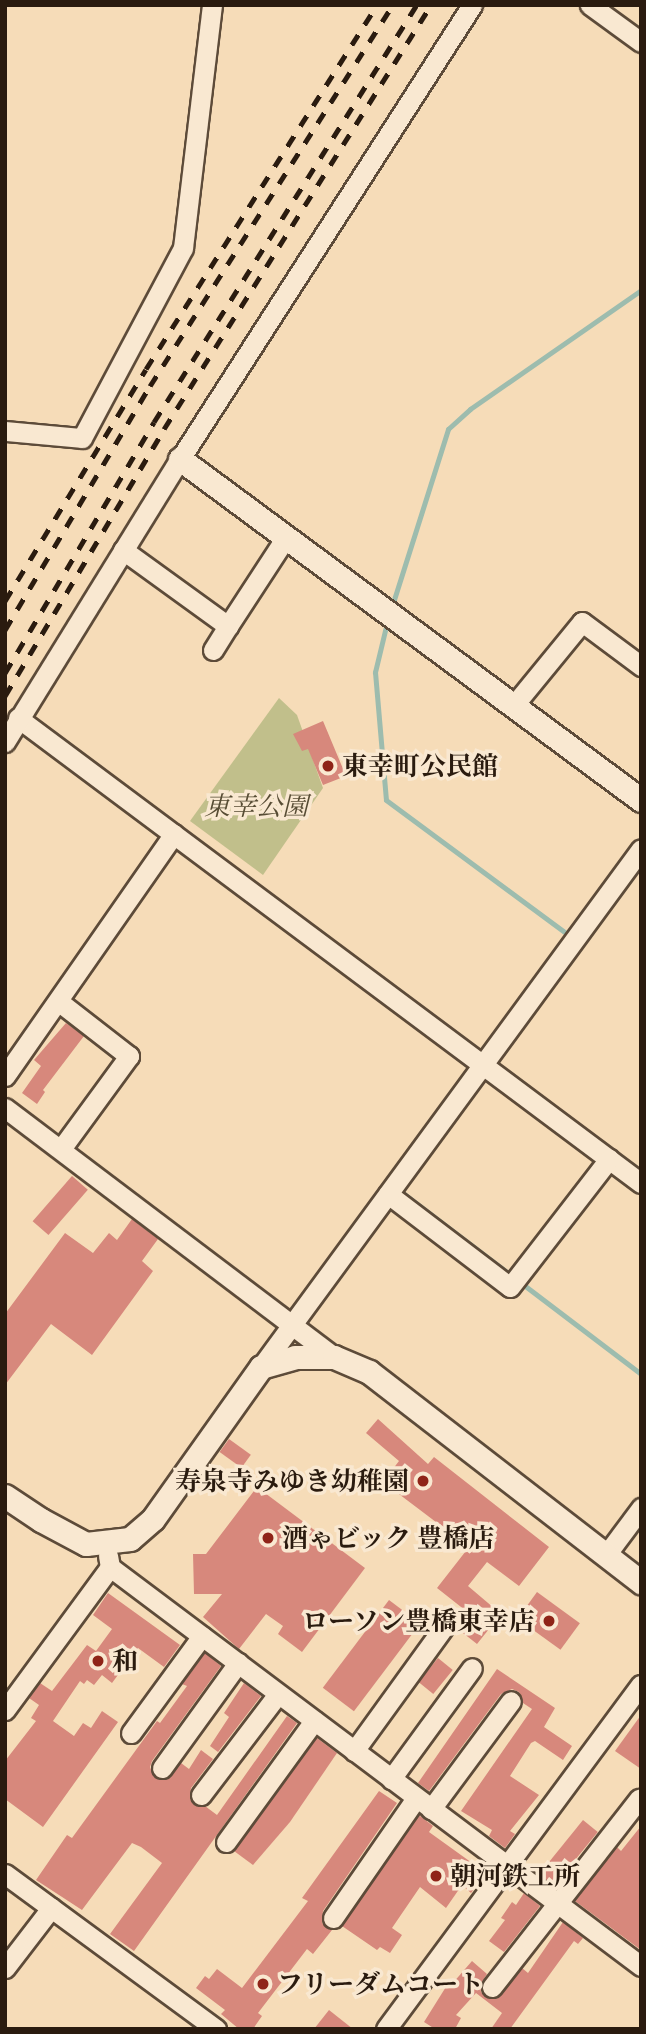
<!DOCTYPE html>
<meta charset="utf-8">
<style>
body{margin:0}
#map{position:relative;width:646px;height:2034px;overflow:hidden;background:#f6dcb8;font-family:"Gentium Book Plus","Noto Serif JP",serif}
div>[style]{position:absolute}
[style*='--x']{left:calc(var(--x)*1px);top:calc(var(--y)*1px);width:calc(var(--w)*1px);rotate:calc(var(--a)*1deg)}
.green>*{inset:0;background:#c1bf8b}
.stream>*{height:5px;margin:-2.5px;padding:0 2.5px;transform-origin:2.5px;border-radius:2.5px;background:#9dbcae}
.building>*{inset:0;background:#d7887c;transform-origin:0 0}
.roads{filter:drop-shadow(2px 0 #5d4b39) drop-shadow(-2px 0 #5d4b39) drop-shadow(0 2px #5d4b39) drop-shadow(0 -2px #5d4b39)}
.minor>*{height:19px;margin:-9.5px;padding:0 9.5px;transform-origin:9.5px;border-radius:9.5px;background:#f9e8d1}
.tertiary>*{height:23px;margin:-11.5px;padding:0 11.5px;transform-origin:11.5px;border-radius:11.5px;background:#f9e8d1}
.rail>*{height:5px;margin-top:-2.5px;transform-origin:0;background:repeating-linear-gradient(90deg,#2a1b0f 0 12px,transparent 0 24px)}
.dots>*{width:19px;height:19px;translate:-50% -50%;box-sizing:border-box;border:4px solid #f9e8d1;border-radius:50%}
span{translate:-50% -50%;white-space:nowrap;text-align:center;line-height:1.15;-webkit-text-stroke:7px #f9e8d1;paint-order:stroke}
.poi-label{font-size:26px;color:#2a1b0f;font-weight:700}
.left{translate:0 -50%;text-align:left}
.right{translate:-100% -50%;text-align:right}
.park-label{font-size:26px;color:#574c34;font-style:italic}
.frame{position:absolute;inset:0;border:7px solid #2a1b0f;pointer-events:none}
</style>
<div id="map">
<div class="green">
<div style="clip-path:polygon(279px 698px,297px 715px,323px 788px,263px 875px,190px 821px)"></div>
</div>
<div class="stream">
<div style="--x:391;--y:609;--w:189;--a:-72.4"></div>
<div style="--x:448;--y:429;--w:30;--a:-42"></div>
<div style="--x:470;--y:409;--w:208;--a:-34.8"></div>
<div style="--x:388;--y:618;--w:56;--a:103.5"></div>
<div style="--x:375;--y:672;--w:128;--a:85.1"></div>
<div style="--x:386;--y:800;--w:230;--a:36.5"></div>
<div style="--x:404;--y:1194;--w:298;--a:37.2"></div>
</div>
<div class="building">
<div style="clip-path:polygon(323px 721px,346px 776px,323px 785px,308px 749px,302px 751px,293px 734px)"></div>
<div style="clip-path:polygon(66px 1023px,84px 1036px,43px 1090px,45px 1092px,37px 1104px,22px 1093px,41px 1066px,34px 1060px)"></div>
<div style="left:72px;top:1176px;width:21px;height:60px;rotate:41deg"></div>
<div style="clip-path:polygon(132px 1219px,158px 1239px,142px 1261px,153px 1271px,92px 1355px,51px 1324px,5px 1385px,5px 1314px,65px 1233px,93px 1253px,109px 1233px,117px 1240px)"></div>
<div style="clip-path:polygon(378px 1419px,428px 1464px,434px 1457px,549px 1547px,519px 1586px,487px 1562px,468px 1586px,501px 1614px,477px 1644px,463px 1633px,475px 1618px,437px 1588px,469px 1547px,383px 1482px,399px 1461px,366px 1433px)"></div>
<div style="left:229px;top:1439px;width:27px;height:16px;rotate:36deg"></div>
<div style="clip-path:polygon(257px 1487px,365px 1568px,302px 1652px,278px 1634px,283px 1626px,266px 1614px,239px 1649px,203px 1617px,222px 1594px,194px 1594px,193px 1554px,206px 1554px)"></div>
<div style="left:537px;top:1592px;width:53px;height:33px;rotate:36deg"></div>
<div style="clip-path:polygon(108px 1593px,180px 1645px,164px 1667px,138px 1648px,112px 1683px,102px 1675px,94px 1685px,87px 1680px,84px 1684px,80px 1681px,53px 1721px,74px 1736px,83px 1723px,91px 1728px,102px 1711px,118px 1722px,43px 1827px,5px 1799px,5px 1761px,36px 1721px,31px 1718px,39px 1705px,29px 1698px,40px 1683px,52px 1691px,87px 1645px,96px 1651px,112px 1629px,93px 1615px)"></div>
<div style="left:389px;top:1600px;width:39px;height:110px;rotate:37deg"></div>
<div style="clip-path:polygon(205px 1653px,221px 1666px,152px 1761px,150px 1767px,154px 1777px,168px 1779px,181px 1763px,189px 1769px,201px 1750px,213px 1759px,191px 1788px,190px 1799px,194px 1805px,205px 1806px,217px 1815px,287px 1716px,297px 1723px,134px 1951px,110px 1934px,162px 1863px,141px 1847px,132px 1843px,82px 1910px,36px 1880px,67px 1835px,72px 1838px,157px 1721px,160px 1723px,187px 1686px,182px 1684px)"></div>
<div style="left:438px;top:1658px;width:19px;height:31px;rotate:39deg"></div>
<div style="clip-path:polygon(497px 1669px,555px 1708px,544px 1727px,572px 1746px,563px 1760px,535px 1741px,531px 1743px,510px 1776px,539px 1795px,510px 1831px,515px 1834px,505px 1848px,489px 1836px,492px 1830px,461px 1811px,532px 1709px,523px 1703px,519px 1692px,512px 1689px,501px 1694px,429px 1791px,418px 1783px)"></div>
<div style="clip-path:polygon(244px 1683px,261px 1696px,218px 1752px,210px 1746px,229px 1717px,224px 1713px)"></div>
<div style="clip-path:polygon(641px 1715px,641px 1769px,615px 1751px)"></div>
<div style="clip-path:polygon(317px 1738px,337px 1753px,290px 1822px,253px 1865px,234px 1851px)"></div>
<div style="clip-path:polygon(379px 1791px,397px 1803px,323px 1911px,322px 1923px,332px 1930px,313px 1954px,307px 1949px,258px 2013px,262px 2016px,253px 2029px,239px 2029px,221px 2014px,225px 2010px,196px 1988px,205px 1976px,209px 1979px,217px 1969px,242px 1988px,308px 1901px,302px 1898px)"></div>
<div style="clip-path:polygon(419px 1815px,433px 1826px,429px 1832px,486px 1873px,471px 1893px,462px 1885px,446px 1908px,420px 1887px,392px 1928px,402px 1935px,390px 1953px,380px 1947px,377px 1950px,342px 1926px)"></div>
<div style="left:583px;top:1820px;width:19px;height:70px;rotate:39deg"></div>
<div style="clip-path:polygon(641px 1826px,641px 1950px,575px 1901px,617px 1847px,621px 1851px)"></div>
<div style="clip-path:polygon(524px 1893px,540px 1906px,504px 1952px,489px 1941px,505px 1920px,501px 1918px,512px 1902px,516px 1905px)"></div>
<div style="clip-path:polygon(563px 1922px,583px 1938px,578px 1944px,574px 1941px,510px 2029px,491px 2029px,502px 2013px,476px 1993px,456px 2015px,461px 2018px,455px 2029px,435px 2029px,424px 2022px,449px 1982px,452px 1984px,472px 1961px,487px 1974px,480px 1985px,481px 1992px,490px 1999px,497px 1998px,522px 1968px,528px 1973px)"></div>
<div style="clip-path:polygon(329px 2010px,353px 2029px,314px 2029px)"></div>
</div>
<div class="roads">
<div class="minor">
<div style="--x:590;--y:5;--w:63;--a:36"></div>
<div style="--x:5;--y:431;--w:77;--a:5.2"></div>
<div style="--x:82;--y:438;--w:215;--a:-62"></div>
<div style="--x:183;--y:248;--w:245;--a:-83.2"></div>
<div style="--x:123;--y:550;--w:130;--a:35.9"></div>
<div style="--x:228;--y:626;--w:106;--a:-56.9"></div>
<div style="--x:213;--y:650;--w:28;--a:-58"></div>
<div style="--x:514;--y:705;--w:107;--a:-50.7"></div>
<div style="--x:582;--y:622;--w:74;--a:36.7"></div>
<div style="--x:18;--y:718;--w:777;--a:36.74"></div>
<div style="--x:5;--y:742;--w:333;--a:-58.3"></div>
<div style="--x:180;--y:459;--w:540;--a:-57.25"></div>
<div style="--x:58;--y:1001;--w:90;--a:37.8"></div>
<div style="--x:129;--y:1056;--w:115;--a:126.2"></div>
<div style="--x:5;--y:1076;--w:295;--a:-55.1"></div>
<div style="--x:5;--y:1108;--w:413;--a:37.1"></div>
<div style="--x:388;--y:1194;--w:153;--a:37.3"></div>
<div style="--x:510;--y:1287;--w:162;--a:-52.3"></div>
<div style="--x:261;--y:1367;--w:642;--a:-53.74"></div>
<div style="--x:606;--y:1555;--w:59;--a:-53.3"></div>
<div style="--x:110;--y:1567;--w:664;--a:36.92"></div>
<div style="--x:5;--y:1710;--w:177;--a:-53.7"></div>
<div style="--x:110;--y:1567;--w:11;--a:-100"></div>
<div style="--x:131;--y:1733;--w:120;--a:-53.8"></div>
<div style="--x:354;--y:1751;--w:157;--a:-54.1"></div>
<div style="--x:162;--y:1768;--w:130;--a:-54.1"></div>
<div style="--x:391;--y:1779;--w:137;--a:-53.9"></div>
<div style="--x:201;--y:1795;--w:127;--a:-52.7"></div>
<div style="--x:431;--y:1809;--w:134;--a:-53.5"></div>
<div style="--x:226;--y:1842;--w:150;--a:-54"></div>
<div style="--x:5;--y:1874;--w:262;--a:36.3"></div>
<div style="--x:333;--y:1918;--w:146;--a:-55.3"></div>
<div style="--x:5;--y:1968;--w:76;--a:-52.5"></div>
<div style="--x:492;--y:1987;--w:239;--a:-52"></div>
<div style="--x:386;--y:2029;--w:428;--a:-53.5"></div>
</div>
<div class="tertiary">
<div style="--x:180;--y:459;--w:573;--a:36.49"></div>
<div style="--x:5;--y:1496;--w:43;--a:33.7"></div>
<div style="--x:41;--y:1520;--w:51;--a:28.1"></div>
<div style="--x:86;--y:1544;--w:44;--a:-6.5"></div>
<div style="--x:130;--y:1539;--w:30;--a:-41"></div>
<div style="--x:153;--y:1519;--w:186;--a:-54.6"></div>
<div style="--x:261;--y:1367;--w:35;--a:-16"></div>
<div style="--x:295;--y:1357;--w:39;--a:0"></div>
<div style="--x:334;--y:1357;--w:38;--a:23"></div>
<div style="--x:369;--y:1372;--w:344;--a:37.7"></div>
</div>
</div>
<div class="rail">
<div style="--x:5;--y:601;--w:271;--a:-58.7"></div>
<div style="--x:146;--y:369;--w:431;--a:-57.6"></div>
<div style="--x:5;--y:630;--w:284;--a:-59.3"></div>
<div style="--x:150;--y:386;--w:452;--a:-57.5"></div>
<div style="--x:5;--y:673;--w:292;--a:-59.3"></div>
<div style="--x:154;--y:422;--w:493;--a:-57.8"></div>
<div style="--x:5;--y:696;--w:311;--a:-59.2"></div>
<div style="--x:164;--y:429;--w:501;--a:-57.8"></div>
</div>
<div class="dots">
<div style="left:328px;top:766px;background:#8f2418"></div>
<div style="left:423px;top:1481px;background:#8f2418"></div>
<div style="left:268px;top:1538px;background:#8f2418"></div>
<div style="left:549px;top:1621px;background:#8f2418"></div>
<div style="left:98px;top:1661px;background:#8f2418"></div>
<div style="left:436px;top:1876px;background:#8f2418"></div>
<div style="left:263px;top:1984px;background:#8f2418"></div>
</div>
<div class="poi-label">
<span class="left" style="left:342px;top:766px">東幸町公民館</span>
<span class="right" style="left:409px;top:1481px">寿泉寺みゆき幼稚園</span>
<span class="left" style="left:282px;top:1538px">酒ゃビック 豊橋店</span>
<span class="right" style="left:535px;top:1621px">ローソン豊橋東幸店</span>
<span class="left" style="left:112px;top:1661px">和</span>
<span class="left" style="left:450px;top:1876px">朝河鉄工所</span>
<span class="left" style="left:277px;top:1984px">フリーダムコート</span>
</div>
<div class="park-label">
<span style="left:256px;top:806px">東幸公園</span>
</div>
<div class="frame"></div>
</div>
